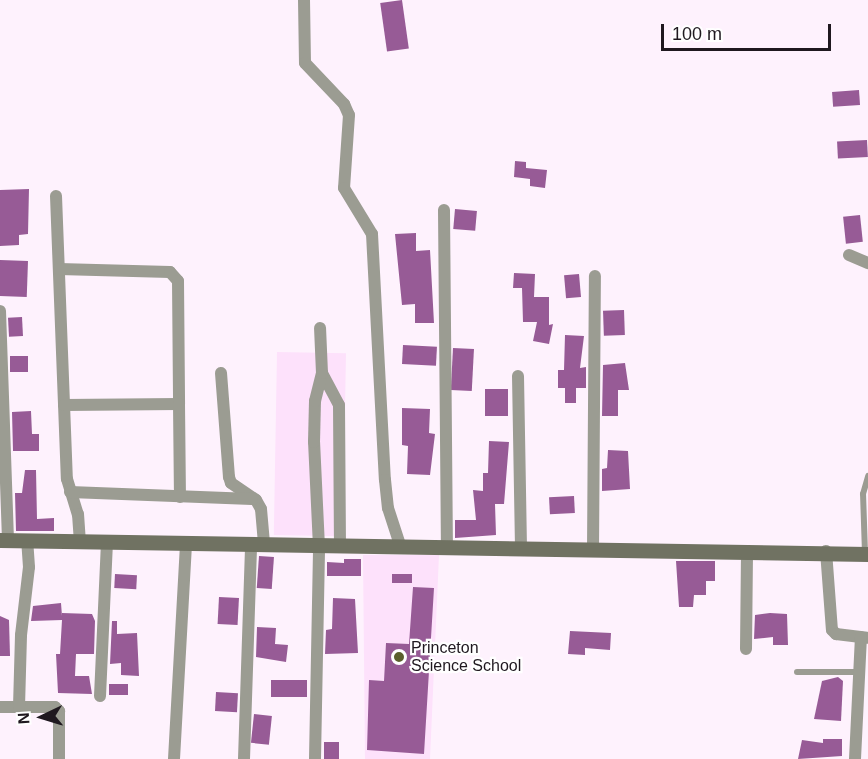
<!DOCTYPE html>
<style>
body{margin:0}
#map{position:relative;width:868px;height:759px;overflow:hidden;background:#fef2fd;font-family:Helvetica,sans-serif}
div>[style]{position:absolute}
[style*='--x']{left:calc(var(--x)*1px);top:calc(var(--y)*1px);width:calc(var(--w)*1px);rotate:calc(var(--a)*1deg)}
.built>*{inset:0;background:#fde1fb;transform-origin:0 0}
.building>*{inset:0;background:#975b96;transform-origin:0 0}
.lane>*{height:6px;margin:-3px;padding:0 3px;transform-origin:3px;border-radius:3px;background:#9b9c92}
.street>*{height:12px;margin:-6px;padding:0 6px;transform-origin:6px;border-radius:6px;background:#9b9c92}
.secondary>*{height:15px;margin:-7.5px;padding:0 7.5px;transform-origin:7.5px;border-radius:7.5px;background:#707262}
.dots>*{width:16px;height:16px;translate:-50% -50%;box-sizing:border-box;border:3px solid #fff;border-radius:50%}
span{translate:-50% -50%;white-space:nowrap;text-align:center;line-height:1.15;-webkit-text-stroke:4.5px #fff;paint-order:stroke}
.poi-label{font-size:16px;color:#1f181f}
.left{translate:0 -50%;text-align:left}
.north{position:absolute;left:12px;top:687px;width:60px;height:60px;-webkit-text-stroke:4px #fff;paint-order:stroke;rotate:266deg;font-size:16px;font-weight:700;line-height:24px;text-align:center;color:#1f181f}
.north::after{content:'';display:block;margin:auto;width:21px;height:27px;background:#1f181f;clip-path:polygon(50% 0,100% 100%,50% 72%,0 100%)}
.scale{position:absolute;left:661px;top:24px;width:170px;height:27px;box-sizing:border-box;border:3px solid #1f181f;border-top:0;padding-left:8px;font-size:18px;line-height:21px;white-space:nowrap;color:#1f181f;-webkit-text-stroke:4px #fff;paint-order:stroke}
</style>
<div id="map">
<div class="built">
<div style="left:277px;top:352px;width:69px;height:183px;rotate:1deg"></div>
<div style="clip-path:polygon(363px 555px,439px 555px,430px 759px,365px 759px)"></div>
</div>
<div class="building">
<div style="left:402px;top:0;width:49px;height:22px;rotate:82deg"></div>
<div style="left:859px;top:90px;width:15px;height:27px;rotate:86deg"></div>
<div style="left:867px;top:140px;width:17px;height:30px;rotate:87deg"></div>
<div style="clip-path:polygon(515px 161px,526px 162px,526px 168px,547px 170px,545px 188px,530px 186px,530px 179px,514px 177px)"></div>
<div style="clip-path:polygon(29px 189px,28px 234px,19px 235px,19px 245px,0 246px,0 190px)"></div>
<div style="left:455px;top:209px;width:22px;height:20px;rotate:5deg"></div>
<div style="left:860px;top:215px;width:27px;height:17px;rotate:84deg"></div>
<div style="clip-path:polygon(416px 233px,416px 251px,430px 250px,434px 323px,415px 323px,415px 304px,402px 305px,395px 234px)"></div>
<div style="left:28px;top:261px;width:36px;height:28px;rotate:92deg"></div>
<div style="clip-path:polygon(514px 273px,535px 274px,534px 297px,549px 297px,549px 325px,553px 324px,549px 344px,533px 341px,537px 322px,523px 322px,522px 288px,513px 288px)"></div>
<div style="left:579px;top:274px;width:23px;height:15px;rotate:85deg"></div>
<div style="left:624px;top:310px;width:25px;height:21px;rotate:88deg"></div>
<div style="left:22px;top:317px;width:19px;height:14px;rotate:87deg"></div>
<div style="clip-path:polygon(565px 335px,584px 336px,580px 368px,586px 367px,586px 388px,576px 388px,576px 403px,565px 403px,565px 388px,558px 388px,558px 370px,564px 370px)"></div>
<div style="left:403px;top:345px;width:34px;height:19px;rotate:3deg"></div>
<div style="left:453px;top:348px;width:21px;height:42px;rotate:3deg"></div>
<div style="left:10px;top:356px;width:18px;height:16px"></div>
<div style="clip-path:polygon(625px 363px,629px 390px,618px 390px,618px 416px,602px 416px,603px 365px)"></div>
<div style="left:485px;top:389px;width:23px;height:27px"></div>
<div style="clip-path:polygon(402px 408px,430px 409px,429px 433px,435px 434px,430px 475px,407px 474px,408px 446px,402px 445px)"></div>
<div style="clip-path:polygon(31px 411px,32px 434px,39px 434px,39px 451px,13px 451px,12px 412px)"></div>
<div style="clip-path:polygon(489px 441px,509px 442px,504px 504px,495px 504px,496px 535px,455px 538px,455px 520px,476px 520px,473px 490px,483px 491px,483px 473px,488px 473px)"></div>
<div style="clip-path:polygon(608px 450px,628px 451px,630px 489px,602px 491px,602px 469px,607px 468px)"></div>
<div style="clip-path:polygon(25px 470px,36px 470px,37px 519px,54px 518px,54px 531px,16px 531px,15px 493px,22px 493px)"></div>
<div style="left:574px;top:496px;width:17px;height:25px;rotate:87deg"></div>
<div style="left:259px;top:556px;width:15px;height:32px;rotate:4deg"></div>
<div style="clip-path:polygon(344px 559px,361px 559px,361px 576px,327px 576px,327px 562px,344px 563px)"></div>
<div style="clip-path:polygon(676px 561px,715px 561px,715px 581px,706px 581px,706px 595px,694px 595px,693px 607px,679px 607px)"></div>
<div style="left:115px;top:574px;width:22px;height:14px;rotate:3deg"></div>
<div style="left:392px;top:574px;width:20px;height:9px"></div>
<div style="clip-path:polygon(413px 587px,434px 588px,424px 754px,367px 750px,369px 680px,384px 681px,386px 643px,409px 644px)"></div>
<div style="left:219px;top:597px;width:20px;height:27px;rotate:3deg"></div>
<div style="clip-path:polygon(333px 598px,355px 599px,358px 653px,325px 654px,326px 630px,332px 629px)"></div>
<div style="clip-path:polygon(61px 603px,62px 616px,62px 613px,92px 614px,95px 621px,94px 654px,76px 654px,75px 676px,89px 676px,92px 694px,58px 693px,56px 654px,60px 654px,62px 620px,31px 621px,33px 606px)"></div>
<div style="clip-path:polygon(770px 613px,787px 614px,788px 645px,773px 645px,773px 637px,754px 639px,755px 615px)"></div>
<div style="clip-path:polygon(0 616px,9px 620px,10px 656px,0 656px)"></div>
<div style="clip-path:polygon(112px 621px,117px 621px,117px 634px,137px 633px,139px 676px,121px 675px,121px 663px,110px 664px)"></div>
<div style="clip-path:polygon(257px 627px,276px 628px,275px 644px,288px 645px,286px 662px,256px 657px)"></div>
<div style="clip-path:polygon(570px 631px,611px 633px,610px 650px,585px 648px,585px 655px,568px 654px)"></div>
<div style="clip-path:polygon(838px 677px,843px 681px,841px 721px,814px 719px,822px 681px)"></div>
<div style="left:271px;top:680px;width:36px;height:17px"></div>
<div style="left:109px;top:684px;width:19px;height:11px"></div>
<div style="left:216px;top:692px;width:22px;height:19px;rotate:3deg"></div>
<div style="left:254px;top:714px;width:18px;height:29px;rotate:6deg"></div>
<div style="clip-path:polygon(823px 739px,842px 739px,842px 756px,798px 759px,802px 740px,823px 743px)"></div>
<div style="left:324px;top:742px;width:15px;height:17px"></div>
</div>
<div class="lane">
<div style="--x:865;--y:553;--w:59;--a:-91.9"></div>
<div style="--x:863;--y:494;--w:19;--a:-74"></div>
<div style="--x:797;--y:672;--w:62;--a:0"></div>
</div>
<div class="street">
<div style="--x:304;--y:0;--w:63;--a:89.1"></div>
<div style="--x:305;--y:63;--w:57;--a:46.4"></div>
<div style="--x:344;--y:104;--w:12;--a:66"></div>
<div style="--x:349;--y:115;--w:73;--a:93.9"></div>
<div style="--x:344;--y:188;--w:54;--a:58.7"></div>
<div style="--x:372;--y:234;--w:246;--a:87"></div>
<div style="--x:385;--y:480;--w:28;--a:84"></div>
<div style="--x:388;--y:508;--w:42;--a:72"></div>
<div style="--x:56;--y:196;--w:283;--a:87.8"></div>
<div style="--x:67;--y:479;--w:37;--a:73"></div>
<div style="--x:78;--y:514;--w:27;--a:86"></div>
<div style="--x:444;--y:210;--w:338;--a:89.5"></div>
<div style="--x:849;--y:255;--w:21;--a:23"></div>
<div style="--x:59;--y:269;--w:111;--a:1.5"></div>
<div style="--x:170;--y:272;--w:12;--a:48"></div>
<div style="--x:178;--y:281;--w:123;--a:89.5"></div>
<div style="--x:179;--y:404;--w:115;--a:179.5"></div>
<div style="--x:0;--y:311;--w:229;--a:88"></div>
<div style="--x:221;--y:373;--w:104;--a:85.6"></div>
<div style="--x:229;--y:477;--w:6;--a:72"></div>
<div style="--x:231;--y:483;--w:30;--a:34"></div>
<div style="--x:256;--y:500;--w:10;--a:61"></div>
<div style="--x:261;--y:509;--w:34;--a:85"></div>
<div style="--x:322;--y:373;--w:36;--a:62"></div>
<div style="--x:339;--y:405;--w:142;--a:89.6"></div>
<div style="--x:518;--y:376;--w:173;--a:89"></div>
<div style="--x:179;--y:404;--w:93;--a:89.4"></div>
<div style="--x:70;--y:492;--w:182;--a:2.2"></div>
<div style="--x:593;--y:550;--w:274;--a:-89.6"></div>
<div style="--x:826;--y:551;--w:79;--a:85.7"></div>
<div style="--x:832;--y:630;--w:6;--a:45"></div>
<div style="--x:836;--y:634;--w:31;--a:7"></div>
<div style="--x:746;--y:649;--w:98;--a:-89.4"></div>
<div style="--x:100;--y:696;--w:154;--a:-87.4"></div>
<div style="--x:0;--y:707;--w:55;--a:0"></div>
<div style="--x:55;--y:707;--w:6;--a:45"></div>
<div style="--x:59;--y:711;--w:48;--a:90"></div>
<div style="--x:19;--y:707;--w:72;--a:-88.4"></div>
<div style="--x:21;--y:635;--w:68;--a:-83.3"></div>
<div style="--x:29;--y:567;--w:27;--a:-94"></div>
<div style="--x:174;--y:759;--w:217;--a:-86.8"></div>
<div style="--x:244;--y:759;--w:216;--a:-88.1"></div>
<div style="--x:315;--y:759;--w:212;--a:-88.9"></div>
<div style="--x:319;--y:547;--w:105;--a:-92.7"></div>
<div style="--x:314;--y:442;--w:41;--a:-88.6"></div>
<div style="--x:315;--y:401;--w:29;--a:-76"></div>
<div style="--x:322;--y:373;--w:45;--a:-92.5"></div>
<div style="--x:855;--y:759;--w:122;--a:-87.2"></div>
</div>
<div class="secondary">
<div style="--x:0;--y:540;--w:868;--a:0.92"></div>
</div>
<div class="dots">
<div style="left:399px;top:657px;background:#5b5f2d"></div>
</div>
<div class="poi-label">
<span class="left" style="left:411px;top:657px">Princeton<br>Science School</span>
</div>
<div class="north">N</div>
<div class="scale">100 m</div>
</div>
